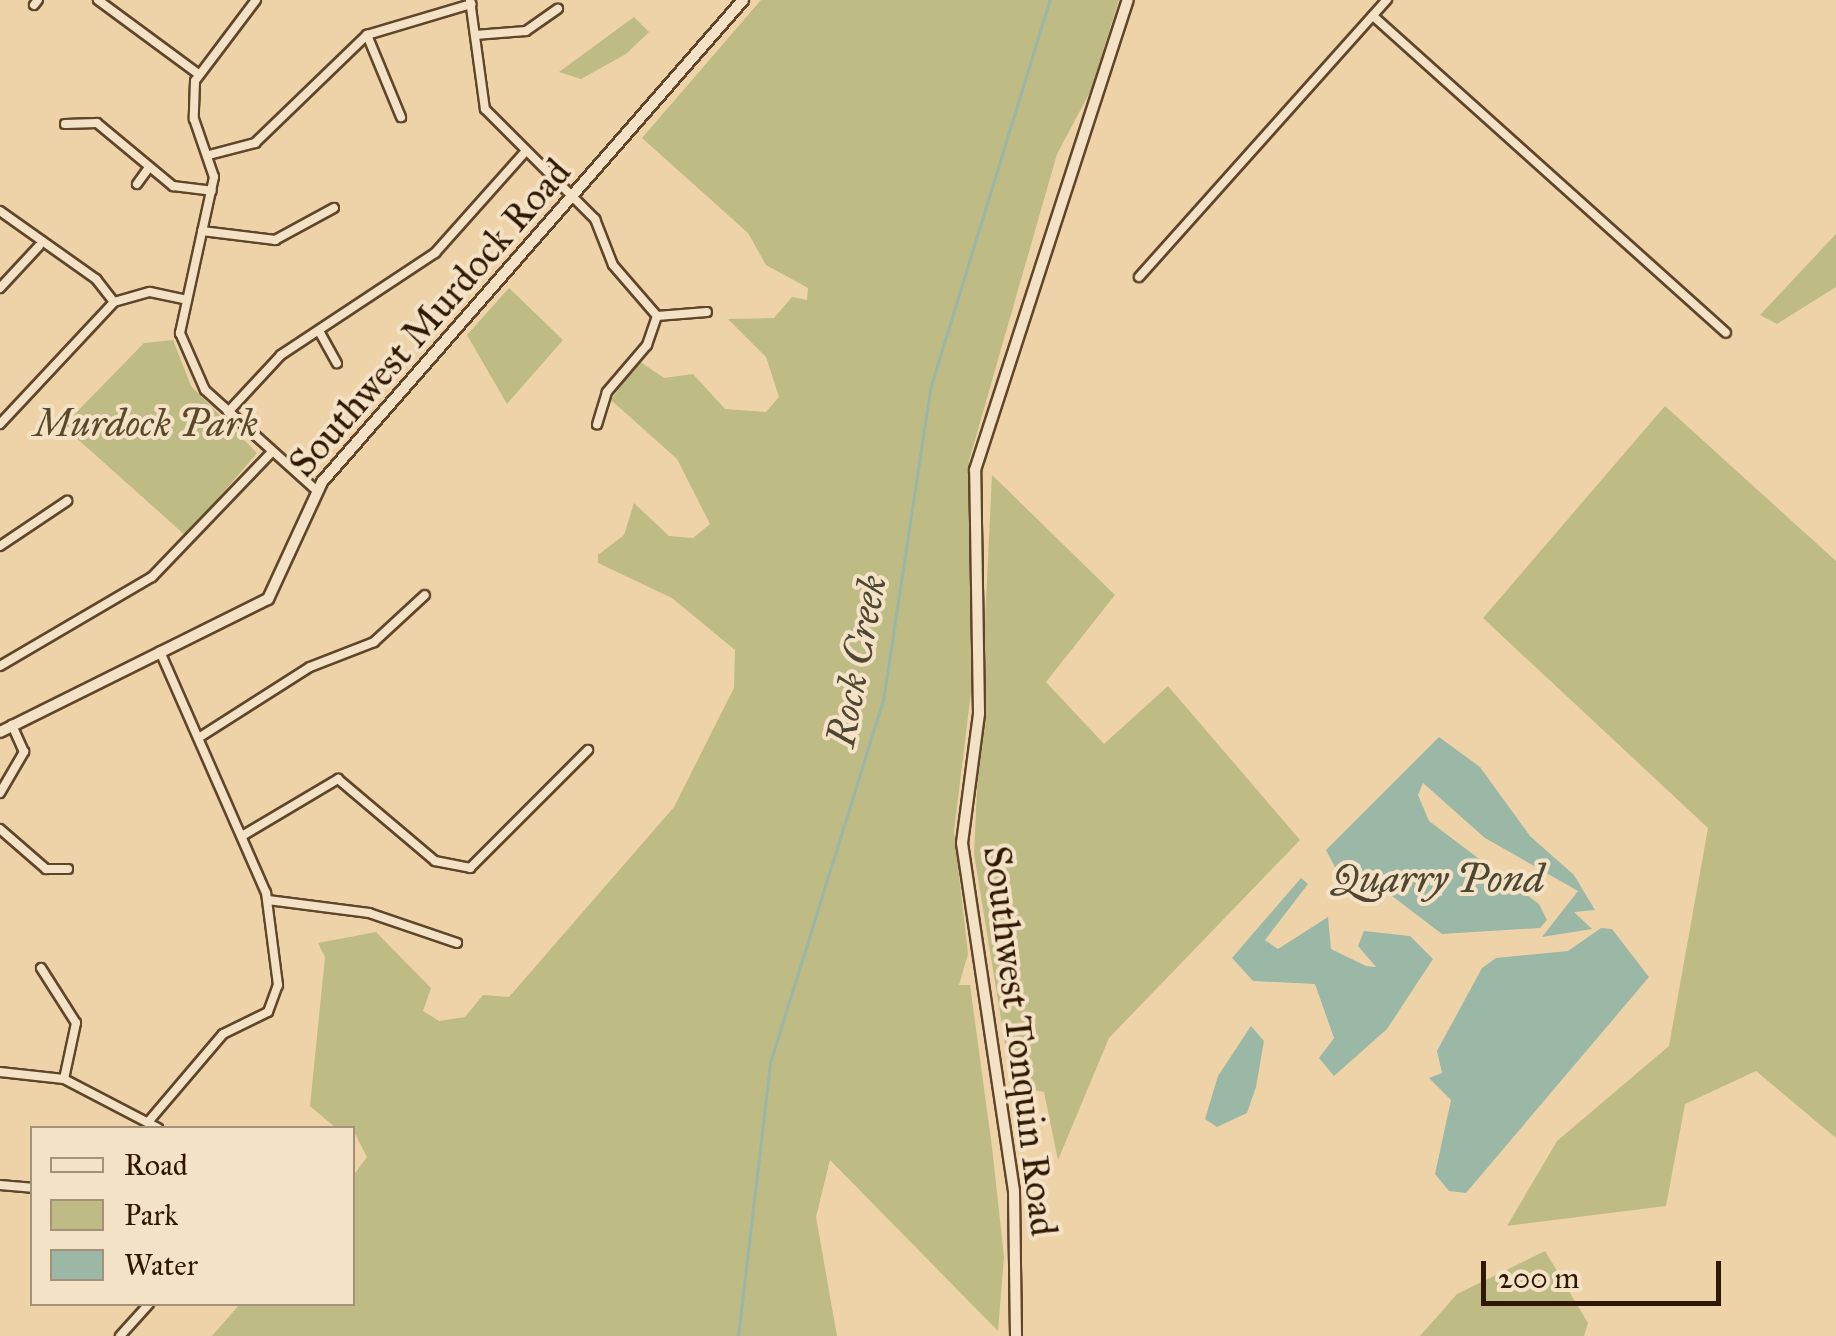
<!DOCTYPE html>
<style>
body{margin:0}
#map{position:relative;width:1836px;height:1336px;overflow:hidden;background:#eed3a9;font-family:"IM FELL Great Primer",serif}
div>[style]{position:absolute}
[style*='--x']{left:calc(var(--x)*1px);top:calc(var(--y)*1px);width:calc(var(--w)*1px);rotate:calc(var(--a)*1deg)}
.green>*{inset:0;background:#bebb85}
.water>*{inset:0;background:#9ab8a5}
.stream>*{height:2.5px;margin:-1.25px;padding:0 1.25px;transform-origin:1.25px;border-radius:1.25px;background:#9ab8a5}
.roads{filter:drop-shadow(2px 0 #5f462a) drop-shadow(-2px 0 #5f462a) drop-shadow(0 2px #5f462a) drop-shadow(0 -2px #5f462a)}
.street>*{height:8px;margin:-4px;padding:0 4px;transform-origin:4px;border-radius:4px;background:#f4e2c7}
.secondary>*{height:10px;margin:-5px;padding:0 5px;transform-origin:5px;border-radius:5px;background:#f4e2c7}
span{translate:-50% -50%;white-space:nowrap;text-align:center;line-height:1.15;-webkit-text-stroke:8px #f4e2c7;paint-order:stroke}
.street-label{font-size:38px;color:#2f1700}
.park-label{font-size:38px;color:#5a4828;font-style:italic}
.water-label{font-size:40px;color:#4f4732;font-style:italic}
.legend{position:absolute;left:30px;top:1126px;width:325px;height:180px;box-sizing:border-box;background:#f4e2c7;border:2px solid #a59177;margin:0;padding:12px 18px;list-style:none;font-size:30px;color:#2f1700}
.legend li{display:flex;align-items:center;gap:20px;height:50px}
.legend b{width:50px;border:2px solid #a59177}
.scale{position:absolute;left:1481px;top:1261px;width:240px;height:45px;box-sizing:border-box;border:5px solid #2f1700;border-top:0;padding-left:12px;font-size:30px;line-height:35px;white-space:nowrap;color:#2f1700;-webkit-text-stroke:8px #f4e2c7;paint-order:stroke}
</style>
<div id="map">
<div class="green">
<div style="clip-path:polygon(761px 0,1119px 0,1090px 92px,1057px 154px,969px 461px,972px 684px,954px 831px,968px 954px,959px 985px,970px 985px,992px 1147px,1004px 1257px,998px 1331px,830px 1160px,816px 1217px,837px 1336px,212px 1336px,240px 1304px,352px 1304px,353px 1176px,367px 1157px,352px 1128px,336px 1128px,310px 1106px,325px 957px,318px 943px,376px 932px,431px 988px,423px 1011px,439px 1021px,465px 1017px,483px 995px,509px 997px,674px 807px,734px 688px,735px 650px,672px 598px,598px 563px,598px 555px,624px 535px,634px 503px,669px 536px,693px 538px,710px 524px,677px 459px,611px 400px,639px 361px,664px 378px,693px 374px,725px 409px,766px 412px,779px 397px,766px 357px,728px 319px,774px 318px,792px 297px,807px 300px,808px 288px,766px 265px,748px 233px,642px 138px)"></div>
<div style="clip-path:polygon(634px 17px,649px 32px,626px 54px,581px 79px,559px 72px)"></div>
<div style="clip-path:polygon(1836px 234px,1836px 287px,1777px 324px,1760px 315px)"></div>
<div style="clip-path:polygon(509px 288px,563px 340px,507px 404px,467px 335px)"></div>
<div style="clip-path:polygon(173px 340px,191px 386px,257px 453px,186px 536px,63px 426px,144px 343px)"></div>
<div style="clip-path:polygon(1665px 406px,1836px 561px,1836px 1138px,1756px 1071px,1685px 1104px,1666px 1206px,1507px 1226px,1557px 1141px,1669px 1046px,1708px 828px,1483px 618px)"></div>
<div style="clip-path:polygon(992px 475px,1115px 595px,1046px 682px,1104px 744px,1168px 686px,1300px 840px,1109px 1038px,1058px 1160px,1044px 1092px,1012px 1086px,974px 854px)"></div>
<div style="clip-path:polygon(1545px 1251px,1588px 1323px,1584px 1336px,1420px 1336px,1457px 1294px)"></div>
</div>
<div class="water">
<div style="clip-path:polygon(1439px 737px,1480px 767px,1530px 836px,1574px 875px,1595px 910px,1574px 912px,1592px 929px,1542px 937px,1578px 891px,1485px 838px,1423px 783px,1418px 795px,1429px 821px,1539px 904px,1547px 920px,1540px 928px,1442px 934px,1388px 893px,1340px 877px,1326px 850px)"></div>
<div style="clip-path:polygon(1301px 878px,1308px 884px,1265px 940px,1278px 949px,1328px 917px,1331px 949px,1366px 966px,1376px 967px,1358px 946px,1364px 931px,1410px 936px,1433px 959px,1387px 1029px,1334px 1076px,1319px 1058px,1334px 1038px,1315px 984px,1253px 981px,1232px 958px)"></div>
<div style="clip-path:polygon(1601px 928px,1612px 929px,1649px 977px,1466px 1193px,1449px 1191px,1435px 1174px,1451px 1100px,1429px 1078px,1442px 1073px,1437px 1051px,1482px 968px,1496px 958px,1568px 951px)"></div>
<div style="clip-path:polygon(1251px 1026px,1264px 1041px,1256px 1087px,1247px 1113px,1217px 1127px,1205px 1119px,1218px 1076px)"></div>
</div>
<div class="stream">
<div style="--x:738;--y:1336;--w:275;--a:-83.3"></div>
<div style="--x:770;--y:1063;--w:379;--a:-72.7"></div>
<div style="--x:883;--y:701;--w:316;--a:-81.4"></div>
<div style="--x:930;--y:389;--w:407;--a:-72.9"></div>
</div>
<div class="roads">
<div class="street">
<div style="--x:98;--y:0;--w:123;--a:36.4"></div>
<div style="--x:256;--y:0;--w:101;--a:127"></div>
<div style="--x:195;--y:81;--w:38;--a:92"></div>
<div style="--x:194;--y:119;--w:61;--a:71"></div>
<div style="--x:214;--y:177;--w:160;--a:102.3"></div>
<div style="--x:180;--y:333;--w:62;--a:66.3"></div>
<div style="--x:205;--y:390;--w:149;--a:42"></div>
<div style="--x:470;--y:0;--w:110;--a:82.2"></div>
<div style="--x:485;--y:109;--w:156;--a:45"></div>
<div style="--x:595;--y:219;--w:49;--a:68.6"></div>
<div style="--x:613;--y:265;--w:67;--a:49.2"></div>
<div style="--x:657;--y:316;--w:31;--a:109"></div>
<div style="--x:647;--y:345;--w:62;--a:130.4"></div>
<div style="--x:607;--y:392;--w:34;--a:107"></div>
<div style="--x:34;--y:5;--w:6;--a:-51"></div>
<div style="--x:1373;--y:16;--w:474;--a:41.9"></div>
<div style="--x:367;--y:35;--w:89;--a:67.5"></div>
<div style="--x:475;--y:35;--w:51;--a:-4.5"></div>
<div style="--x:526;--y:31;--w:39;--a:-35"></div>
<div style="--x:65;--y:124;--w:32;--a:-2"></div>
<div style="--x:97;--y:123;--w:99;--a:39.7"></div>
<div style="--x:173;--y:186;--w:39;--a:7"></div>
<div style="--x:209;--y:155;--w:48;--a:-14.6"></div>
<div style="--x:255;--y:143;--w:156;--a:-44"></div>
<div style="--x:367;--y:35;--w:109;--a:-16.6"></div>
<div style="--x:137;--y:184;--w:19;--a:-54"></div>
<div style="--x:0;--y:211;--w:118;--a:35.3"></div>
<div style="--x:96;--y:279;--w:29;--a:52"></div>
<div style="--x:202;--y:231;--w:74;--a:7"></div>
<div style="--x:275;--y:240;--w:67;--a:-28.5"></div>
<div style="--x:1139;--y:277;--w:372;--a:-48.2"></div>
<div style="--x:0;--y:288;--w:57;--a:-47.1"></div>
<div style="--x:657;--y:316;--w:50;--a:-4.6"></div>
<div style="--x:319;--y:331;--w:37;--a:61"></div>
<div style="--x:228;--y:412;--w:78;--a:-47.1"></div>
<div style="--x:281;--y:355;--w:185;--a:-33.5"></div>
<div style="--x:435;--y:253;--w:135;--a:-48.3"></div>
<div style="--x:0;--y:424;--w:167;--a:-46.9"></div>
<div style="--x:114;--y:302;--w:37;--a:-16"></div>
<div style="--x:150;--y:292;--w:33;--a:12"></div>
<div style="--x:0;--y:546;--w:81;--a:-33.9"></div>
<div style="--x:0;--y:666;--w:176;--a:-30.4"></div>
<div style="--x:152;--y:577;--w:173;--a:-46.2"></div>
<div style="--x:200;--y:737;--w:130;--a:-32.5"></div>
<div style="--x:310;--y:667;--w:69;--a:-21.3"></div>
<div style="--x:374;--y:642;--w:69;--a:-42.7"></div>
<div style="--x:0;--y:793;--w:48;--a:-59.7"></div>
<div style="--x:24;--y:752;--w:30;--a:-114"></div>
<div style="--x:0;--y:829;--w:61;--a:41"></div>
<div style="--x:46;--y:869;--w:22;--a:0"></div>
<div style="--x:242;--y:836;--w:112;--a:-30.7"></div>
<div style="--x:338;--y:779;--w:127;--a:40.2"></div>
<div style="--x:435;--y:861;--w:36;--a:11"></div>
<div style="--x:470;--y:868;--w:167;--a:-45"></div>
<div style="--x:268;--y:900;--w:102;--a:7.3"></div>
<div style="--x:369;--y:913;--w:93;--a:18.8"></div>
<div style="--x:41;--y:968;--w:65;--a:57.5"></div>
<div style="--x:76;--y:1023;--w:57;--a:102.1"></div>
<div style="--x:0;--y:1072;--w:64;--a:6.2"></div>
<div style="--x:64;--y:1079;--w:106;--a:27.5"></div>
<div style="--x:149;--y:1121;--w:114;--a:-49.6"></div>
<div style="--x:223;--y:1034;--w:50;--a:-26.1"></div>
<div style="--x:268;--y:1012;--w:29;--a:-70"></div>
<div style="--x:278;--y:985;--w:93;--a:-97.4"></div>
<div style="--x:266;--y:893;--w:264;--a:-113.7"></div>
<div style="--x:0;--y:1185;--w:32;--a:5"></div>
<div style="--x:120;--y:1336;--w:43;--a:-47.8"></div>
</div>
<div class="secondary">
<div style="--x:0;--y:732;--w:299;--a:-26.4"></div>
<div style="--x:268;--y:599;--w:129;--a:-65.2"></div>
<div style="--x:322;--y:482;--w:640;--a:-48.86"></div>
<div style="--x:1016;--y:1336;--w:145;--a:-90.8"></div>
<div style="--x:1014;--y:1191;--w:352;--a:-98.5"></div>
<div style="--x:962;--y:843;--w:131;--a:-82.5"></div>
<div style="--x:979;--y:713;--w:243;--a:-90.9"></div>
<div style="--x:975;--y:470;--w:494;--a:-72"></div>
</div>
</div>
<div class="street-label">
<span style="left:430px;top:318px;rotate:-49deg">Southwest Murdock Road</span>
<span style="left:1020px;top:1041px;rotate:83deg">Southwest Tonquin Road</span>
</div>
<div class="park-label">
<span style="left:146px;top:424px">Murdock Park</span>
</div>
<div class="water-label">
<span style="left:857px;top:661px;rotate:-79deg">Rock Creek</span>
<span style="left:1438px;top:879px">Quarry Pond</span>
</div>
<ul class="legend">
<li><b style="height:12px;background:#f4e2c7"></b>Road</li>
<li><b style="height:28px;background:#bebb85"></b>Park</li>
<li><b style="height:28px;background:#9ab8a5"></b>Water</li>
</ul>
<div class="scale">200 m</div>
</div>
